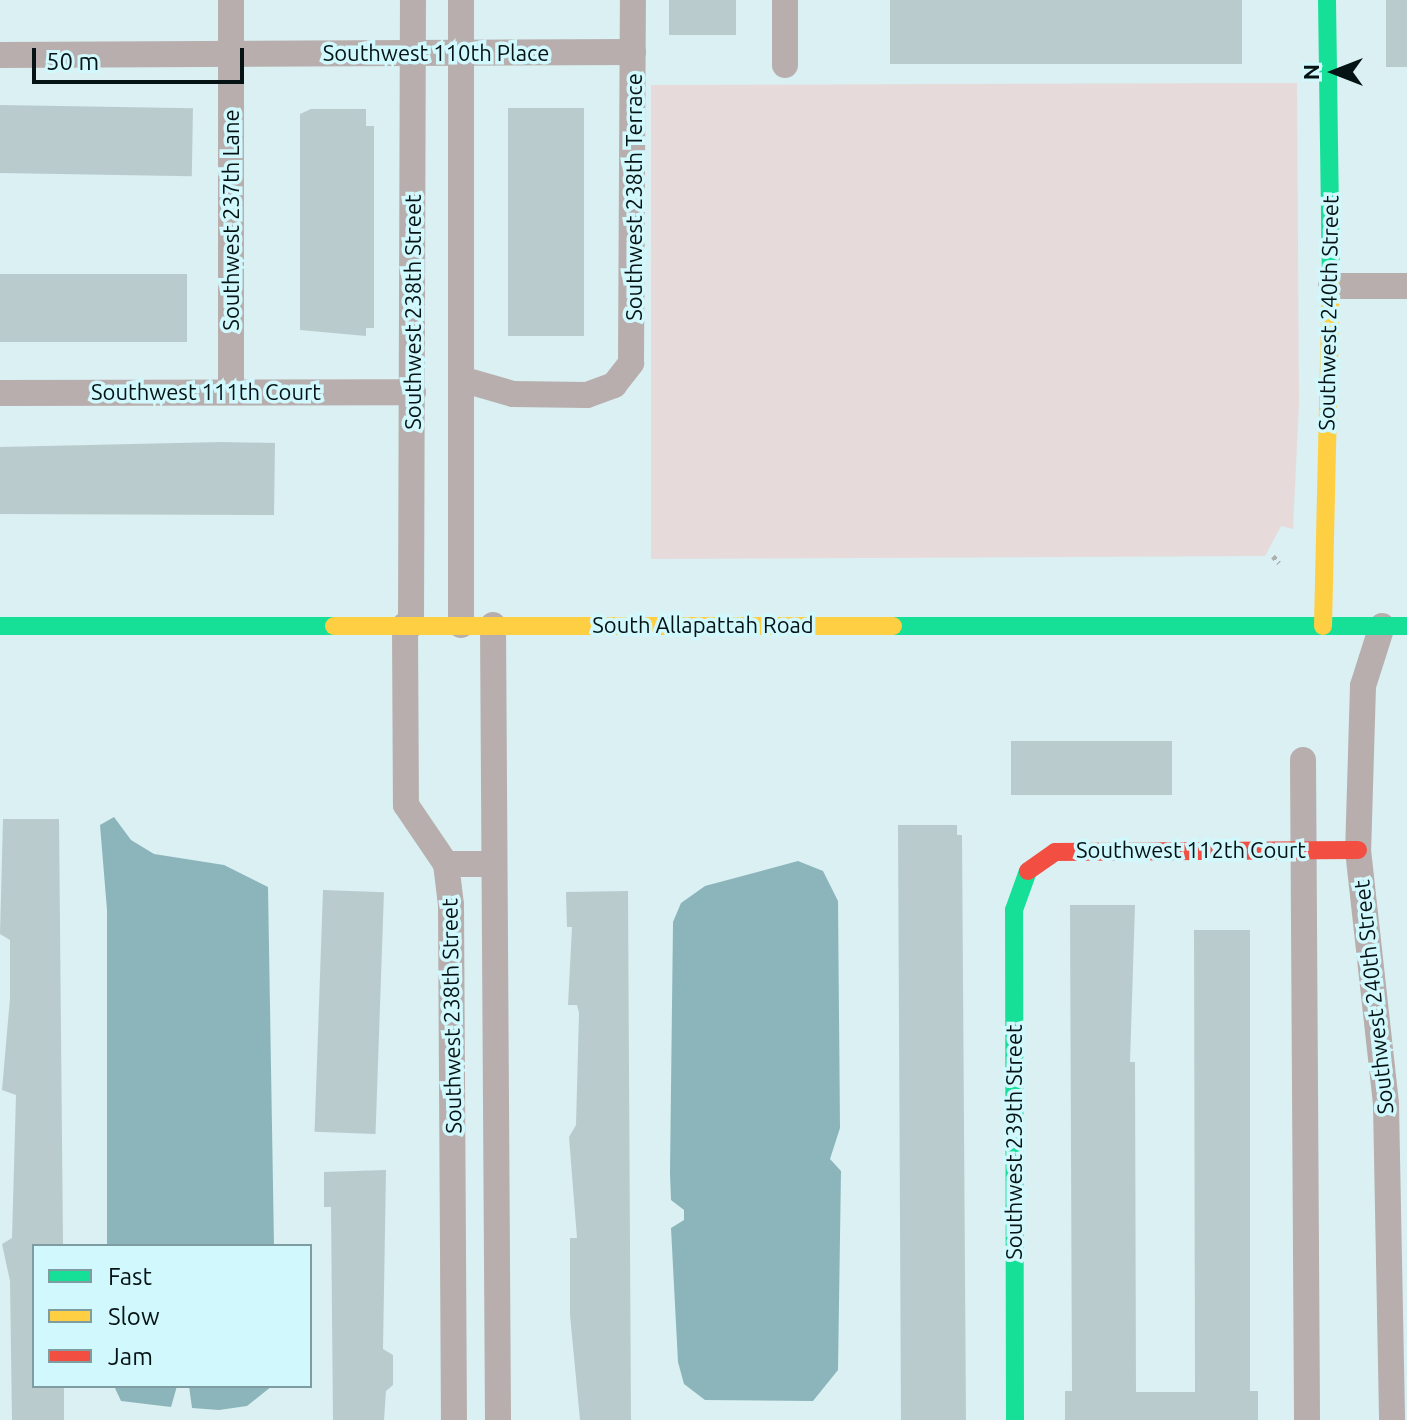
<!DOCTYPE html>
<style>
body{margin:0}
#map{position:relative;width:1407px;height:1420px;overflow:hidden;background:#daf0f2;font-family:Ubuntu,sans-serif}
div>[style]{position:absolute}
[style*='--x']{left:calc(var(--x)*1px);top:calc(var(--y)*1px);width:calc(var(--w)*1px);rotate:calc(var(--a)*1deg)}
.green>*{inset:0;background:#e7dada}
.water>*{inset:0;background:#8cb5bb}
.building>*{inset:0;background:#bacbcd;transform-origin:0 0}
.path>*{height:5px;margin-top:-2.5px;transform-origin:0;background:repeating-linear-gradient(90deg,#b0afb0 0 4px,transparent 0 8px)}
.street>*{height:26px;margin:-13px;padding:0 13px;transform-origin:13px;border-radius:13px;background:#b7aead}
.fast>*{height:18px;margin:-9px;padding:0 9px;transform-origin:9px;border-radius:9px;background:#16e098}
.slow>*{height:18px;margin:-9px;padding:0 9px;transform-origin:9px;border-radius:9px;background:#ffcf43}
.jam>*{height:18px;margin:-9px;padding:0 9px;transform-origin:9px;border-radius:9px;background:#f24e42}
span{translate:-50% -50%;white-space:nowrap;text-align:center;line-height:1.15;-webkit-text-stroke:7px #d0f8fd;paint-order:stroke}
.street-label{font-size:22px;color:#051314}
.legend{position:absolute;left:32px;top:1244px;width:280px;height:144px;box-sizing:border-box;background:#d0f8fd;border:2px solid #7f9ca0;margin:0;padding:10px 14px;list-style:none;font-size:24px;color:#051314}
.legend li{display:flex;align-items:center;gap:16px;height:40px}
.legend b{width:40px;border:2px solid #7f9ca0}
.north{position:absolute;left:1295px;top:32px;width:80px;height:80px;-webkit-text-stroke:6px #d0f8fd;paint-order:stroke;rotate:270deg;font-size:22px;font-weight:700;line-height:32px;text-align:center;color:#051314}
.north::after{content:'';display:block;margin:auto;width:28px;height:36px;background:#051314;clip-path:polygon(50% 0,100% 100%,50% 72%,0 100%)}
.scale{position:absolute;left:32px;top:48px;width:212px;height:36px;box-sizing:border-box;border:4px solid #051314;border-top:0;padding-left:10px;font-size:24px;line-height:28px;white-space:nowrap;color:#051314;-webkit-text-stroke:6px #d0f8fd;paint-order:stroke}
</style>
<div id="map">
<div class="green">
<div style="clip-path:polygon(1297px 83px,1299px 403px,1293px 529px,1281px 526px,1265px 556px,651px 559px,651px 85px)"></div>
</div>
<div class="water">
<div style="clip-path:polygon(114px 817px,131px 840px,154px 854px,224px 865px,268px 887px,274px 1246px,107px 1246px,107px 910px,100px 825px)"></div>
<div style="clip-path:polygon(798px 861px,823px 871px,838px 901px,840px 1128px,830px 1159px,841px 1171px,838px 1370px,813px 1401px,705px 1400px,684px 1384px,678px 1362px,671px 1228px,684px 1220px,684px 1210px,671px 1200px,670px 1173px,673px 922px,681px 903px,705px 886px)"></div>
<div style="clip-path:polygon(114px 1386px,177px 1386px,171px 1407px,121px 1401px)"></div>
<div style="clip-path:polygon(189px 1386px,272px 1386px,247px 1406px,219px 1410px,192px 1408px)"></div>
</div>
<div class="building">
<div style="left:669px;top:0;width:67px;height:35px"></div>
<div style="left:890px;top:0;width:352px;height:64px"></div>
<div style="left:1386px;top:0;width:21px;height:67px"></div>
<div style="left:0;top:105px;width:193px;height:68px;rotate:1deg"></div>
<div style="left:508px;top:108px;width:76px;height:228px"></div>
<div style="clip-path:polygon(311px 109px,366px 109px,366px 126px,374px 126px,374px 328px,366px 328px,366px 336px,300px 330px,300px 114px)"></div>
<div style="left:187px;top:274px;width:68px;height:187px;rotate:90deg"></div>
<div style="clip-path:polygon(222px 442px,275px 443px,274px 515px,0 514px,0 447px)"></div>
<div style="left:1011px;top:741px;width:161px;height:54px"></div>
<div style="clip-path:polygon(3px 819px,59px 819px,63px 1246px,34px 1246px,34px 1386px,64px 1386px,64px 1420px,12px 1420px,10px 1281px,2px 1244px,12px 1238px,16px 1095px,2px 1090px,10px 998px,10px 940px,0 934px)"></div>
<div style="clip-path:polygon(898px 825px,957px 825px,957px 835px,962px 835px,966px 1420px,901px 1420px)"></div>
<div style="left:323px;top:890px;width:61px;height:242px;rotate:2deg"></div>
<div style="clip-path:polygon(628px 891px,631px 1420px,580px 1420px,570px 1315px,570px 1238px,577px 1238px,569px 1137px,576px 1125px,579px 1013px,577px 1005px,568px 1005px,572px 927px,567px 927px,566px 892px)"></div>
<div style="clip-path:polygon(1070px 905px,1135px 905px,1130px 1062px,1135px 1062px,1136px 1392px,1195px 1392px,1194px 930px,1250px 930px,1250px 1391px,1258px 1391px,1258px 1420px,1065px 1420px,1065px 1391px,1072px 1391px)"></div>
<div style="clip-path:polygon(386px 1170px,383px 1349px,393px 1355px,393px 1385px,386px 1391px,384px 1420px,333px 1420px,331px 1207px,324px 1207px,324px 1172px)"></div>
</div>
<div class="path">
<div style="--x:1273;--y:556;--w:9;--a:49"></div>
</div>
<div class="street">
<div style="--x:231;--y:0;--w:392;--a:90"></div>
<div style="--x:461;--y:0;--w:625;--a:90"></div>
<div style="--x:785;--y:0;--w:65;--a:90"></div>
<div style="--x:0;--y:55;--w:633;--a:-0.27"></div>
<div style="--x:1331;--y:286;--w:76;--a:0"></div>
<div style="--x:461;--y:379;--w:54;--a:16.1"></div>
<div style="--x:513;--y:394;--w:74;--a:0.8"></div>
<div style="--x:587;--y:395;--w:29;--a:-20"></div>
<div style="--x:614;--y:385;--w:28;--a:-52"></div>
<div style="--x:631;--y:363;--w:363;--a:-89.7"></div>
<div style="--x:0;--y:393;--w:413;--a:-0.1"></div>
<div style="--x:405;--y:625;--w:180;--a:89.7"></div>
<div style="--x:406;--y:805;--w:71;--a:55.9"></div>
<div style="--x:446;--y:864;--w:41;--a:83"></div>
<div style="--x:451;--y:905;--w:515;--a:89.67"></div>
<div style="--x:411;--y:625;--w:625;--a:-89.82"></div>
<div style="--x:493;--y:625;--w:795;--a:89.64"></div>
<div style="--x:1382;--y:626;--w:63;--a:107.6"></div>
<div style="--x:1363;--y:686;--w:164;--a:91.7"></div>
<div style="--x:1358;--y:850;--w:256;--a:83.7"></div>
<div style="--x:1386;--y:1104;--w:316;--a:88.9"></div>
<div style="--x:1303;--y:760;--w:660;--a:89.65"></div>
<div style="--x:446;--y:864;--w:48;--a:0"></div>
</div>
<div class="fast">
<div style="--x:1327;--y:0;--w:283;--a:89.2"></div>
<div style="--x:0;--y:626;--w:334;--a:0"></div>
<div style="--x:893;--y:626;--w:514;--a:0"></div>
<div style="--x:1015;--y:1420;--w:510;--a:-90.11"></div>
<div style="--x:1014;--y:910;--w:41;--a:-70.3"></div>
</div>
<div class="slow">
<div style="--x:334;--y:626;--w:559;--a:0"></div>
<div style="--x:1323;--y:626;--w:343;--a:-88.7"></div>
</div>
<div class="jam">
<div style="--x:1028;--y:871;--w:33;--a:-35"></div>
<div style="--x:1055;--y:852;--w:303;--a:-0.4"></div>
</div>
<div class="street-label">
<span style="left:436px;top:53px">Southwest 110th Place</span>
<span style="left:634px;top:197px;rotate:-90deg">Southwest 238th Terrace</span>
<span style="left:231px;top:220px;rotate:-90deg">Southwest 237th Lane</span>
<span style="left:413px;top:312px;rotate:-90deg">Southwest 238th Street</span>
<span style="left:1328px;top:313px;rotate:-89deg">Southwest 240th Street</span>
<span style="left:206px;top:392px">Southwest 111th Court</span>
<span style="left:703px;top:625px">South Allapattah Road</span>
<span style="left:1191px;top:850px">Southwest 112th Court</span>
<span style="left:1373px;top:997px;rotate:-96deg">Southwest 240th Street</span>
<span style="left:451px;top:1016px;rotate:-91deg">Southwest 238th Street</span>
<span style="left:1014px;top:1142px;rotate:-90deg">Southwest 239th Street</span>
</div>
<ul class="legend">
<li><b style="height:10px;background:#16e098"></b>Fast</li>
<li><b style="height:10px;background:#ffcf43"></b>Slow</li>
<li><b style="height:10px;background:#f24e42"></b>Jam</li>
</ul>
<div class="north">N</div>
<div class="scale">50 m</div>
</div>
